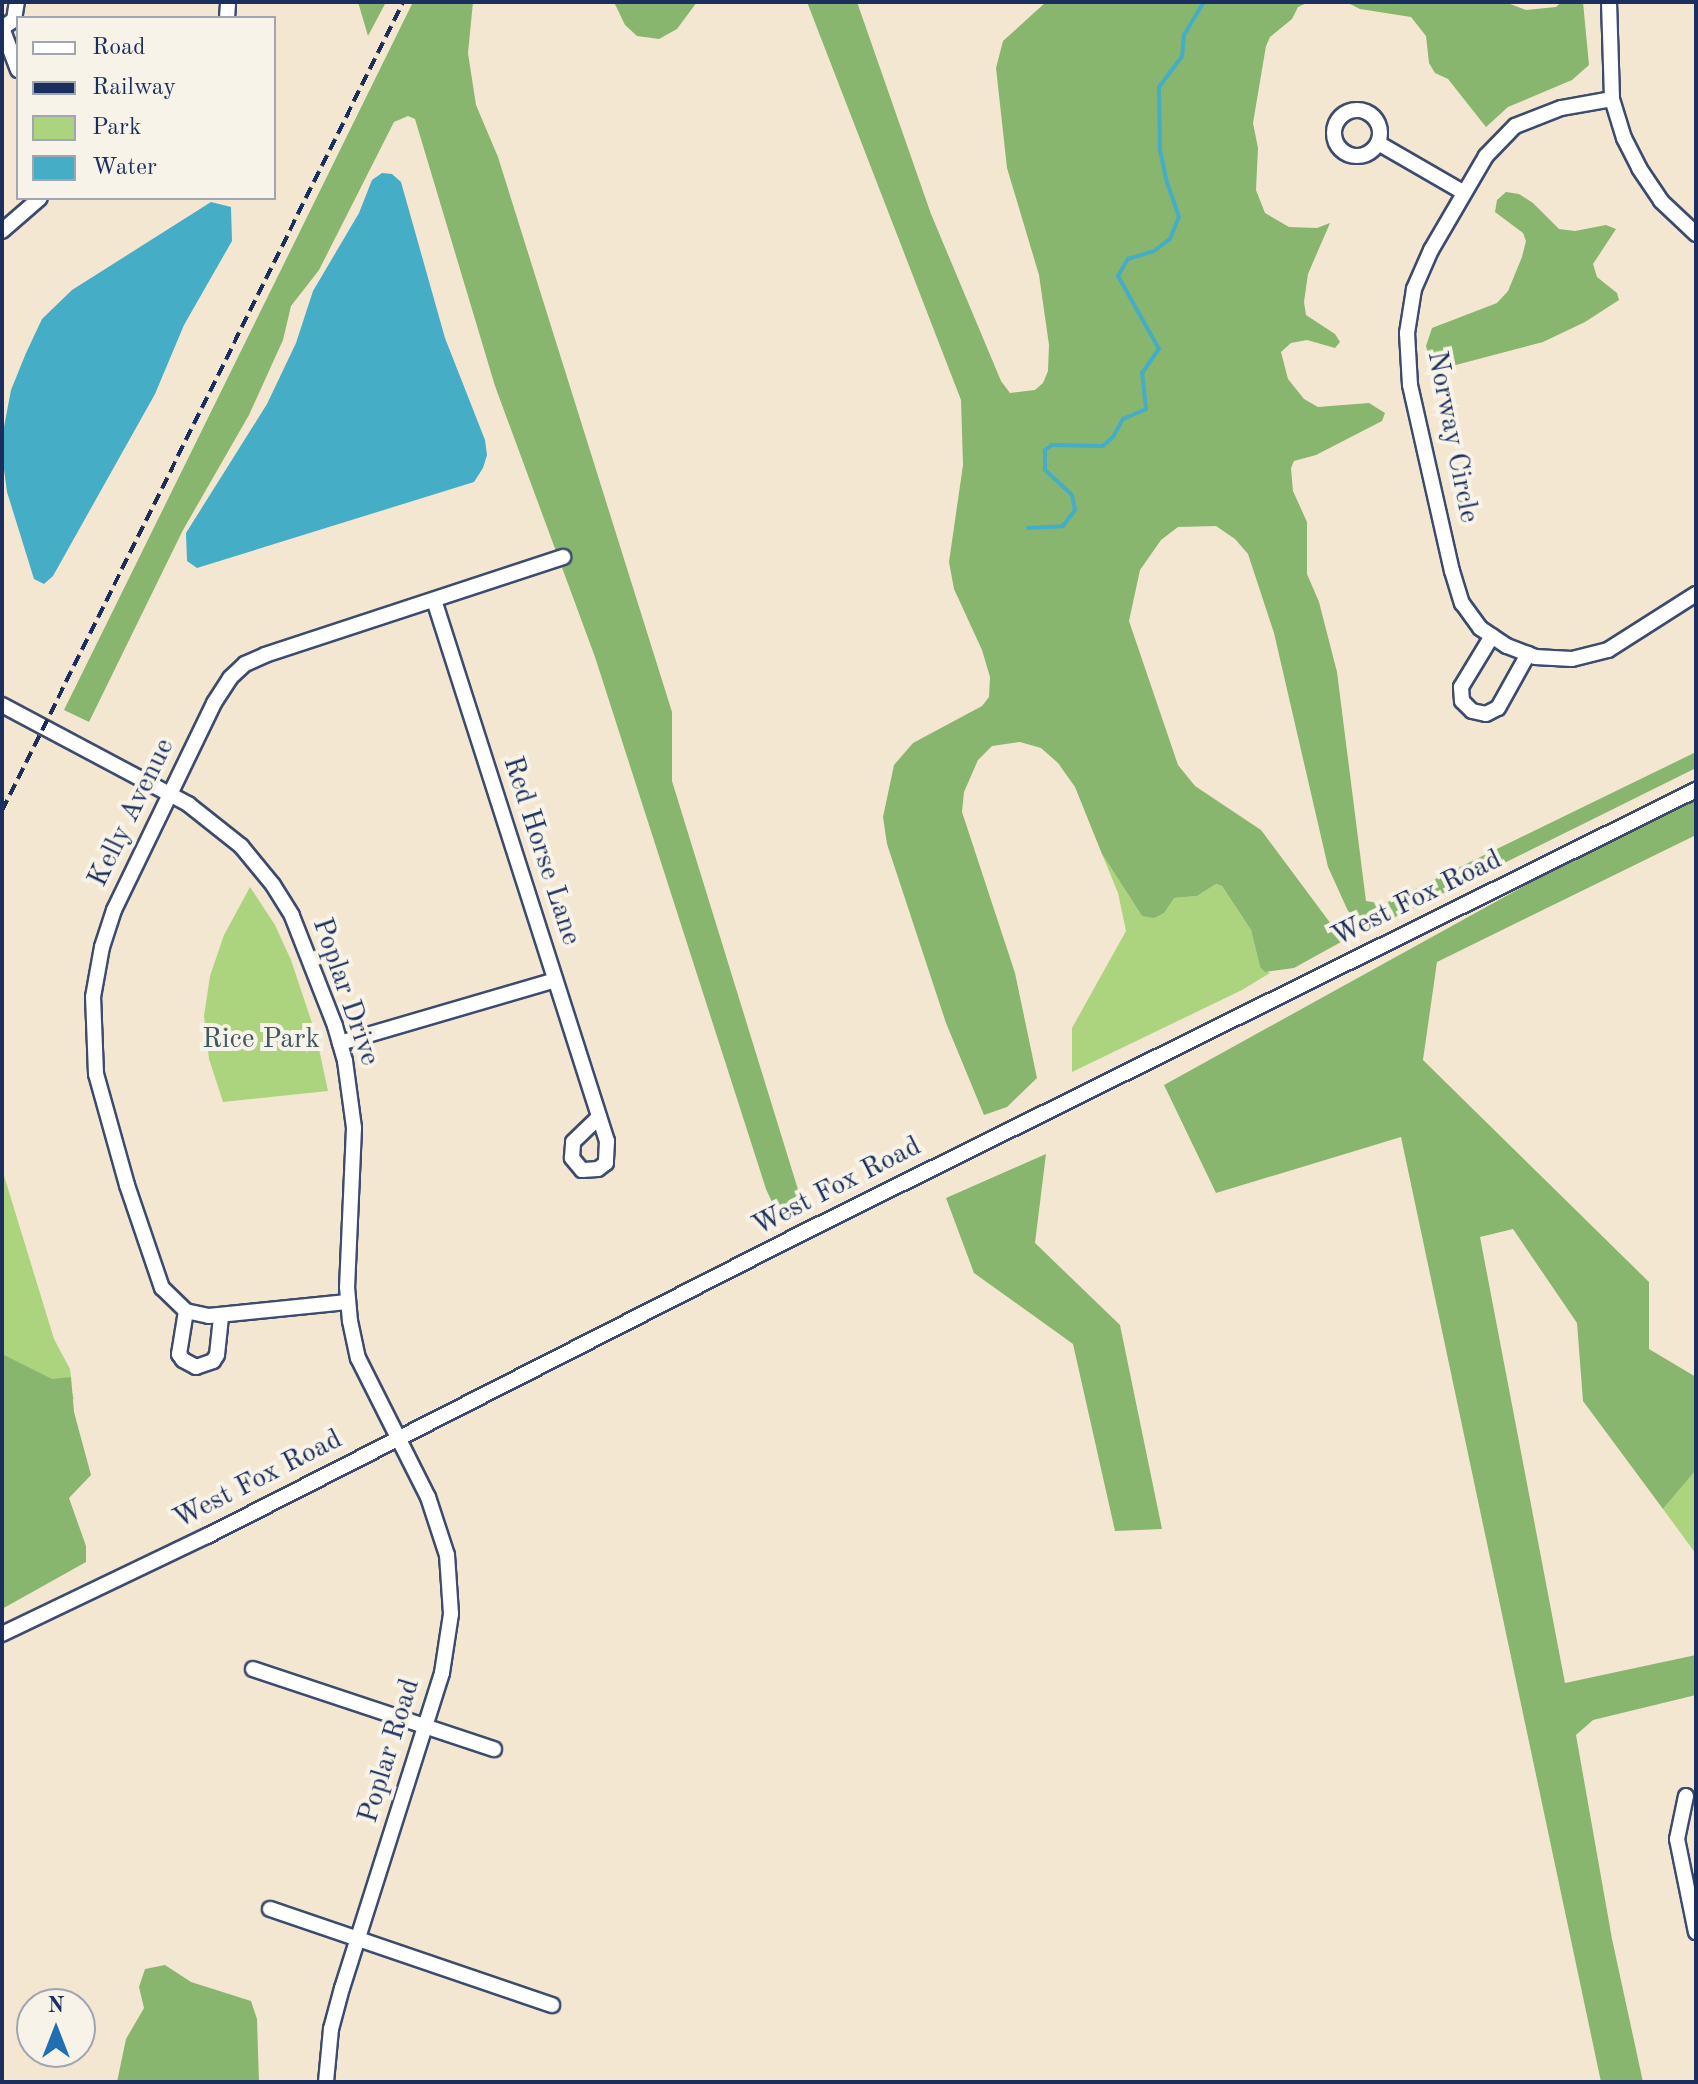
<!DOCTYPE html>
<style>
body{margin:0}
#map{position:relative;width:1698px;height:2084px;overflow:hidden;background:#f4e7d1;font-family:"Old Standard TT",serif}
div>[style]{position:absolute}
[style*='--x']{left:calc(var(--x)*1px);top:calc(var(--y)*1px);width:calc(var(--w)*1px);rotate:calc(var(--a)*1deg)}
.green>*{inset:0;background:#acd47f}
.forest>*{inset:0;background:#89b66e}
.water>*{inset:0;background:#45adc5}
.stream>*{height:4px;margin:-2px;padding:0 2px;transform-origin:2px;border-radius:2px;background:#45adc5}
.roads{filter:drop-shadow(2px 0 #3c4b6f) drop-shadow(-2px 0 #3c4b6f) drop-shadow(0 2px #3c4b6f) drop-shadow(0 -2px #3c4b6f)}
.minor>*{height:14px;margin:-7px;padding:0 7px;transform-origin:7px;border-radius:7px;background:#fff}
.minor>.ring{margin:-7px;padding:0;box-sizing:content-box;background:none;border:14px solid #fff;border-radius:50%}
.rail>*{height:4px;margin-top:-2px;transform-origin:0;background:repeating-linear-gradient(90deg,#1b2f5e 0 12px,transparent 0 18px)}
span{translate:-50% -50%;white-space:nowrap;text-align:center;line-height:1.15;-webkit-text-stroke:8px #f7f3e8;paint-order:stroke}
.street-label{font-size:28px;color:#1b2f5e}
.park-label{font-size:28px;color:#3f5866}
.frame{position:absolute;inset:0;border:4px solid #1b2f5e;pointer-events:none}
.legend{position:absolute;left:16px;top:16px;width:260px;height:184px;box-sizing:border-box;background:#f7f3e8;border:2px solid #9fa5b1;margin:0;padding:10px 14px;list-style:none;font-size:24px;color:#1b2f5e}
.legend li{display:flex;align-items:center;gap:16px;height:40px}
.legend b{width:40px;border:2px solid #9fa5b1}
.north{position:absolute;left:16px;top:1988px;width:80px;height:80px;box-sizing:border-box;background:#f7f3e8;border:2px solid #9fa5b1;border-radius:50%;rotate:0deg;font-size:22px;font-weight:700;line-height:32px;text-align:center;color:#1b2f5e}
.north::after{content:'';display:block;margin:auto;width:28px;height:36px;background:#1f6fb2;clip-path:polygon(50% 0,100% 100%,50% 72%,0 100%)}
</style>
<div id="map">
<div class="green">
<div style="clip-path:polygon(1102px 854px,1142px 916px,1174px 898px,1197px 896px,1216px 884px,1222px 886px,1251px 930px,1260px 967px,1270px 973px,1242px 990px,1072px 1072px,1072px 1028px,1126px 931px,1118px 893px)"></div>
<div style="clip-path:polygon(250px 887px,275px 925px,291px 960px,316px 1035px,328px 1091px,223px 1102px,209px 1059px,204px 1016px,210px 976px,224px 935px)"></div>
<div style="clip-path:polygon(2px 1169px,54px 1339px,70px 1369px,71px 1377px,67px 1378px,74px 1399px,2px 1432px)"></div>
<div style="clip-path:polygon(1696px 1470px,1696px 1554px,1663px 1509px)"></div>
</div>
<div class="forest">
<div style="clip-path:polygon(358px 2px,386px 2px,368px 36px)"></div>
<div style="clip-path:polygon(413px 2px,473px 2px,468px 53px,476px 105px,498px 157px,672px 712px,672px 781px,800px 1196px,798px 1212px,787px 1216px,776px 1211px,766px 1189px,595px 657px,495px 386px,415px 119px,408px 116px,394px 122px,319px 270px,291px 306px,283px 340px,249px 415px,183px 530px,89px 722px,64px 710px)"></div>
<div style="clip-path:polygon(614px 2px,697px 2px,677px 29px,659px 39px,637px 36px,625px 25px)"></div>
<div style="clip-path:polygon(807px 2px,857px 2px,931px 214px,1001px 381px,1010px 393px,1035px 390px,1043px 383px,1048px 371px,1049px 345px,1039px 275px,1007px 168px,996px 68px,1003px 41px,1046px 2px,1309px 2px,1298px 7px,1292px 19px,1270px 37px,1266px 46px,1253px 123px,1258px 148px,1256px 190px,1265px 213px,1289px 227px,1317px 228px,1330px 223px,1308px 274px,1304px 302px,1306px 315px,1335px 334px,1340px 342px,1335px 348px,1307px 340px,1291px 343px,1281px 352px,1288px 379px,1304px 399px,1318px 407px,1369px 403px,1385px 413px,1382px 421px,1316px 455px,1294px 461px,1291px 468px,1293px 491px,1307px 522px,1307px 574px,1319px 602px,1337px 672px,1366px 901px,1384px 904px,1696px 752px,1696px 768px,1371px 929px,1348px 911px,1328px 867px,1274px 633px,1248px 554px,1235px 539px,1216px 526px,1178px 527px,1161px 540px,1140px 570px,1129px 621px,1178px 765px,1195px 786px,1261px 830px,1331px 924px,1350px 937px,1294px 968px,1265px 972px,1260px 967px,1251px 930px,1222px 886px,1216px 884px,1197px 896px,1174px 898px,1164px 913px,1154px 918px,1142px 916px,1102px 854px,1075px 787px,1058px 763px,1041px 748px,1020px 742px,992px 746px,978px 760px,964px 792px,962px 812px,1015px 973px,1037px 1078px,1007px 1107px,984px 1115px,946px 1023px,887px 844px,883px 817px,894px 765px,913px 743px,982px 706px,989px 697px,990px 677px,982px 650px,954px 589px,949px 562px,963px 465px,961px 400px)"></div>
<div style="clip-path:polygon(1346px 2px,1505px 2px,1526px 10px,1556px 7px,1561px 2px,1583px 2px,1589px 65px,1572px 80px,1508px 107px,1486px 127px,1448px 79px,1435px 73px,1429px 63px,1426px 36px,1411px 17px,1360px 9px)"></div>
<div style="clip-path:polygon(1506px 192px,1519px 194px,1533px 203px,1559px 229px,1575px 231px,1606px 225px,1616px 229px,1593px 264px,1597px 277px,1617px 293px,1619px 300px,1585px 322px,1543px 342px,1433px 371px,1426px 346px,1432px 328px,1497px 303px,1508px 291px,1522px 257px,1526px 241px,1523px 233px,1495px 212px,1497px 200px)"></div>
<div style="clip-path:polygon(1696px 791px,1696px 835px,1437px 962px,1423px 1060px,1649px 1282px,1649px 1349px,1696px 1377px,1696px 1470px,1663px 1509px,1583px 1401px,1577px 1323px,1513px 1229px,1480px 1237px,1565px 1683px,1696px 1655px,1696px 1695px,1593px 1720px,1576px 1735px,1612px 1939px,1643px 2082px,1601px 2082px,1401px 1137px,1216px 1193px,1164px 1085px)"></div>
<div style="clip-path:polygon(1046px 1154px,1035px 1243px,1120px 1325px,1162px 1529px,1115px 1531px,1073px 1344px,974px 1273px,946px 1198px)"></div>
<div style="clip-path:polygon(2px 1354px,52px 1379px,71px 1377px,74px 1412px,91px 1475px,69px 1498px,86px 1546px,86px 1562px,2px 1609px)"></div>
<div style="clip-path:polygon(165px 1965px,191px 1982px,251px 2001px,257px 2019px,259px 2082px,117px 2082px,126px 2039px,144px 2008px,139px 1987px,145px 1969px)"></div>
</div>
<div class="water">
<div style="clip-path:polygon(382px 173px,392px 174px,401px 182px,445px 338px,485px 440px,487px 455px,483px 468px,474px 482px,197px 568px,187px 561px,186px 533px,267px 404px,296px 343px,313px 291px,359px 213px,372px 180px)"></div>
<div style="clip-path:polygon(211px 202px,231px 207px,232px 241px,184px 325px,155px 394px,53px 576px,44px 584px,34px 579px,7px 492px,3px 462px,4px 427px,11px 390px,26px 353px,42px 319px,72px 290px)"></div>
</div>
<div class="stream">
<div style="--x:1028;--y:528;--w:35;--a:-3"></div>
<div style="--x:1063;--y:526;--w:20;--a:-53"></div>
<div style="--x:1075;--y:510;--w:15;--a:-101"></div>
<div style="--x:1072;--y:495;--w:37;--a:-137"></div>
<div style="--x:1045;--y:470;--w:20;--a:-90"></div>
<div style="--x:1045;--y:450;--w:9;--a:-36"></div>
<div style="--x:1052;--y:445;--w:51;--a:1.1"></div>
<div style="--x:1103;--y:446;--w:13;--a:-42"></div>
<div style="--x:1113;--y:437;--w:21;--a:-61"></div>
<div style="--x:1123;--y:419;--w:25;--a:-23"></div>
<div style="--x:1146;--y:409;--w:36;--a:-96"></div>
<div style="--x:1142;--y:373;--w:29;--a:-55"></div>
<div style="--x:1159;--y:349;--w:84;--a:-119.3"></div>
<div style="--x:1118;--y:276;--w:20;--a:-60"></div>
<div style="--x:1128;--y:259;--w:27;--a:-17"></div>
<div style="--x:1154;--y:251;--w:20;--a:-37"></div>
<div style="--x:1170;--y:239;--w:24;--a:-68"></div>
<div style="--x:1179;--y:217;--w:36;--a:-109"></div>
<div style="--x:1167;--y:183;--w:35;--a:-102"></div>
<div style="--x:1160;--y:149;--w:62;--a:-90.9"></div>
<div style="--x:1159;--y:87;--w:38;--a:-53"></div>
<div style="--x:1182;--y:57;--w:22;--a:-85"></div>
<div style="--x:1184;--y:35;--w:39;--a:-59"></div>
</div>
<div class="roads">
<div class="minor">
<div style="--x:1609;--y:2;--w:97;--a:88.2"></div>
<div style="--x:1612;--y:99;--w:41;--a:72.9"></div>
<div style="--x:1624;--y:138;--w:34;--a:63"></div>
<div style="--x:1639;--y:168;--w:40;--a:56"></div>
<div style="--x:1661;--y:201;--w:48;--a:43.3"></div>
<div style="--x:227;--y:18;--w:16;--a:-86"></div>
<div style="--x:2;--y:28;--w:45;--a:69.1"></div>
<div style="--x:2;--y:28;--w:14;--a:-34"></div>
<div style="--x:14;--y:20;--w:18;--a:-81"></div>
<div style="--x:1612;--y:99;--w:52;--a:170"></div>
<div style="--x:1561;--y:108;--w:49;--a:158.6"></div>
<div style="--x:1515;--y:126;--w:42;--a:134"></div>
<div style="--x:1486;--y:156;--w:109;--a:120.3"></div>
<div style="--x:1431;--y:250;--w:43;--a:113.6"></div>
<div style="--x:1414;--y:289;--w:45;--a:99"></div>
<div style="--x:1407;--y:333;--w:52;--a:86.7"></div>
<div style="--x:1410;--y:385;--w:191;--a:77.3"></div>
<div style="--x:1452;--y:571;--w:34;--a:73"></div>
<div style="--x:1462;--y:603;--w:31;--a:54"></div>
<div style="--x:1480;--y:628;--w:32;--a:34"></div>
<div style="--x:1507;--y:646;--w:30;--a:21"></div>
<div style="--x:1535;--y:657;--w:37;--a:3"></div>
<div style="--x:1572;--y:659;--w:37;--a:-14"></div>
<div style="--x:1608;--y:650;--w:104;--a:-32.5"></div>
<div class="ring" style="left:1334px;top:110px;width:32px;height:32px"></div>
<div style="--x:1378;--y:143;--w:98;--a:30"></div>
<div style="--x:2;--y:231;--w:50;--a:-41"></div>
<div style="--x:434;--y:600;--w:568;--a:72.27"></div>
<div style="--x:607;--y:1141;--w:22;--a:93"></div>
<div style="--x:606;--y:1163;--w:10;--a:143"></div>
<div style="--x:598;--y:1169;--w:16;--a:176"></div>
<div style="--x:582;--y:1170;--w:16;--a:-130"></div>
<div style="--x:572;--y:1158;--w:16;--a:-86"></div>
<div style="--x:573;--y:1142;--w:36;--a:-44"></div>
<div style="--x:1492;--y:636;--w:60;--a:121.3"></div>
<div style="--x:1461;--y:687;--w:14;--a:86"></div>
<div style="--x:1462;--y:701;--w:14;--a:45"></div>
<div style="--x:1472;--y:711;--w:14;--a:12"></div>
<div style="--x:1486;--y:714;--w:13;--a:-27"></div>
<div style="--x:1498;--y:708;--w:62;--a:-60.9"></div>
<div style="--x:2;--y:705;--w:211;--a:28"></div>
<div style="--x:188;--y:804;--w:68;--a:38.4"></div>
<div style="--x:241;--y:846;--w:50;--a:50.6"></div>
<div style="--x:273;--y:885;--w:36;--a:58"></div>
<div style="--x:292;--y:916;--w:118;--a:68.6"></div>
<div style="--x:335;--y:1026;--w:36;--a:74"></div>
<div style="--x:345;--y:1061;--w:68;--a:82.3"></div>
<div style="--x:354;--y:1128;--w:159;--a:92.5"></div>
<div style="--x:347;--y:1287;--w:34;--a:85"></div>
<div style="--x:350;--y:1321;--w:38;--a:78"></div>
<div style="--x:358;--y:1358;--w:156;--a:63.3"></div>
<div style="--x:428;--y:1497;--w:61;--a:71.9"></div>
<div style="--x:447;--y:1555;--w:59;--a:86.1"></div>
<div style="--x:451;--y:1614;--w:60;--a:98.7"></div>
<div style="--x:442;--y:1673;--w:330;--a:107.6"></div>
<div style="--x:342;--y:1988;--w:42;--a:105"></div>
<div style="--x:331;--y:2029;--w:53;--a:95.4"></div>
<div style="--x:340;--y:1043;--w:224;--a:-16.3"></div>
<div style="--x:347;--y:1302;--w:139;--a:174.2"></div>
<div style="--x:209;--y:1316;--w:24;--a:-168"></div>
<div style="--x:186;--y:1311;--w:33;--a:-136"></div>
<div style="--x:162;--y:1288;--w:109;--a:-108.8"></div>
<div style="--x:127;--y:1185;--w:115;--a:-105.6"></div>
<div style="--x:96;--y:1074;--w:77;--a:-92.2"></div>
<div style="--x:93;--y:997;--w:51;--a:-79.8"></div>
<div style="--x:102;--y:947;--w:39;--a:-72"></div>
<div style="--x:114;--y:910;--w:230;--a:-64.2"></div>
<div style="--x:214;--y:703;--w:30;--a:-57"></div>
<div style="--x:230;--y:678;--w:21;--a:-43"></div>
<div style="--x:245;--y:664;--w:22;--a:-24"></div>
<div style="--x:265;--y:655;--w:314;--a:-18.2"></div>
<div style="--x:186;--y:1311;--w:44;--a:99.2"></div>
<div style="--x:179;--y:1354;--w:7;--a:56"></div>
<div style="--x:183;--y:1360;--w:15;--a:28"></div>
<div style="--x:196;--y:1367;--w:18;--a:-19"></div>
<div style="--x:213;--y:1361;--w:7;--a:-56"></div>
<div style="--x:217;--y:1355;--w:39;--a:-84"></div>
<div style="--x:2;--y:1634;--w:227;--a:-25.6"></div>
<div style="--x:207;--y:1536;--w:668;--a:-26.99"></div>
<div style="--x:802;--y:1233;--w:998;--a:-26.36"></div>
<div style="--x:253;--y:1669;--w:254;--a:18.4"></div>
<div style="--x:1686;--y:1796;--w:44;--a:101.8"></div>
<div style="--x:1677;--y:1839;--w:95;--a:78.5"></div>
<div style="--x:270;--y:1909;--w:298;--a:18.8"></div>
</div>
</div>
<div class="rail">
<div style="--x:2;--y:811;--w:903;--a:-63.63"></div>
</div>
<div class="street-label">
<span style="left:1452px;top:437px;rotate:79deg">Norway Circle</span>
<span style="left:132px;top:813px;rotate:-64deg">Kelly Avenue</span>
<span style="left:541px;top:851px;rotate:72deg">Red Horse Lane</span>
<span style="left:1417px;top:899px;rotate:-26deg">West Fox Road</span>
<span style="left:345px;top:992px;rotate:71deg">Poplar Drive</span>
<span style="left:837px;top:1187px;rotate:-27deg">West Fox Road</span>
<span style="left:258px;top:1480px;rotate:-27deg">West Fox Road</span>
<span style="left:390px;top:1751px;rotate:-73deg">Poplar Road</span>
</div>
<div class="park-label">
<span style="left:261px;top:1040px">Rice Park</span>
</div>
<div class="frame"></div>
<ul class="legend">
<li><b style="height:10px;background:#fff"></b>Road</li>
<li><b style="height:10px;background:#1b2f5e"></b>Railway</li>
<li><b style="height:22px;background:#acd47f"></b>Park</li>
<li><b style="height:22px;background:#45adc5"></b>Water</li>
</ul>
<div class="north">N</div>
</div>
